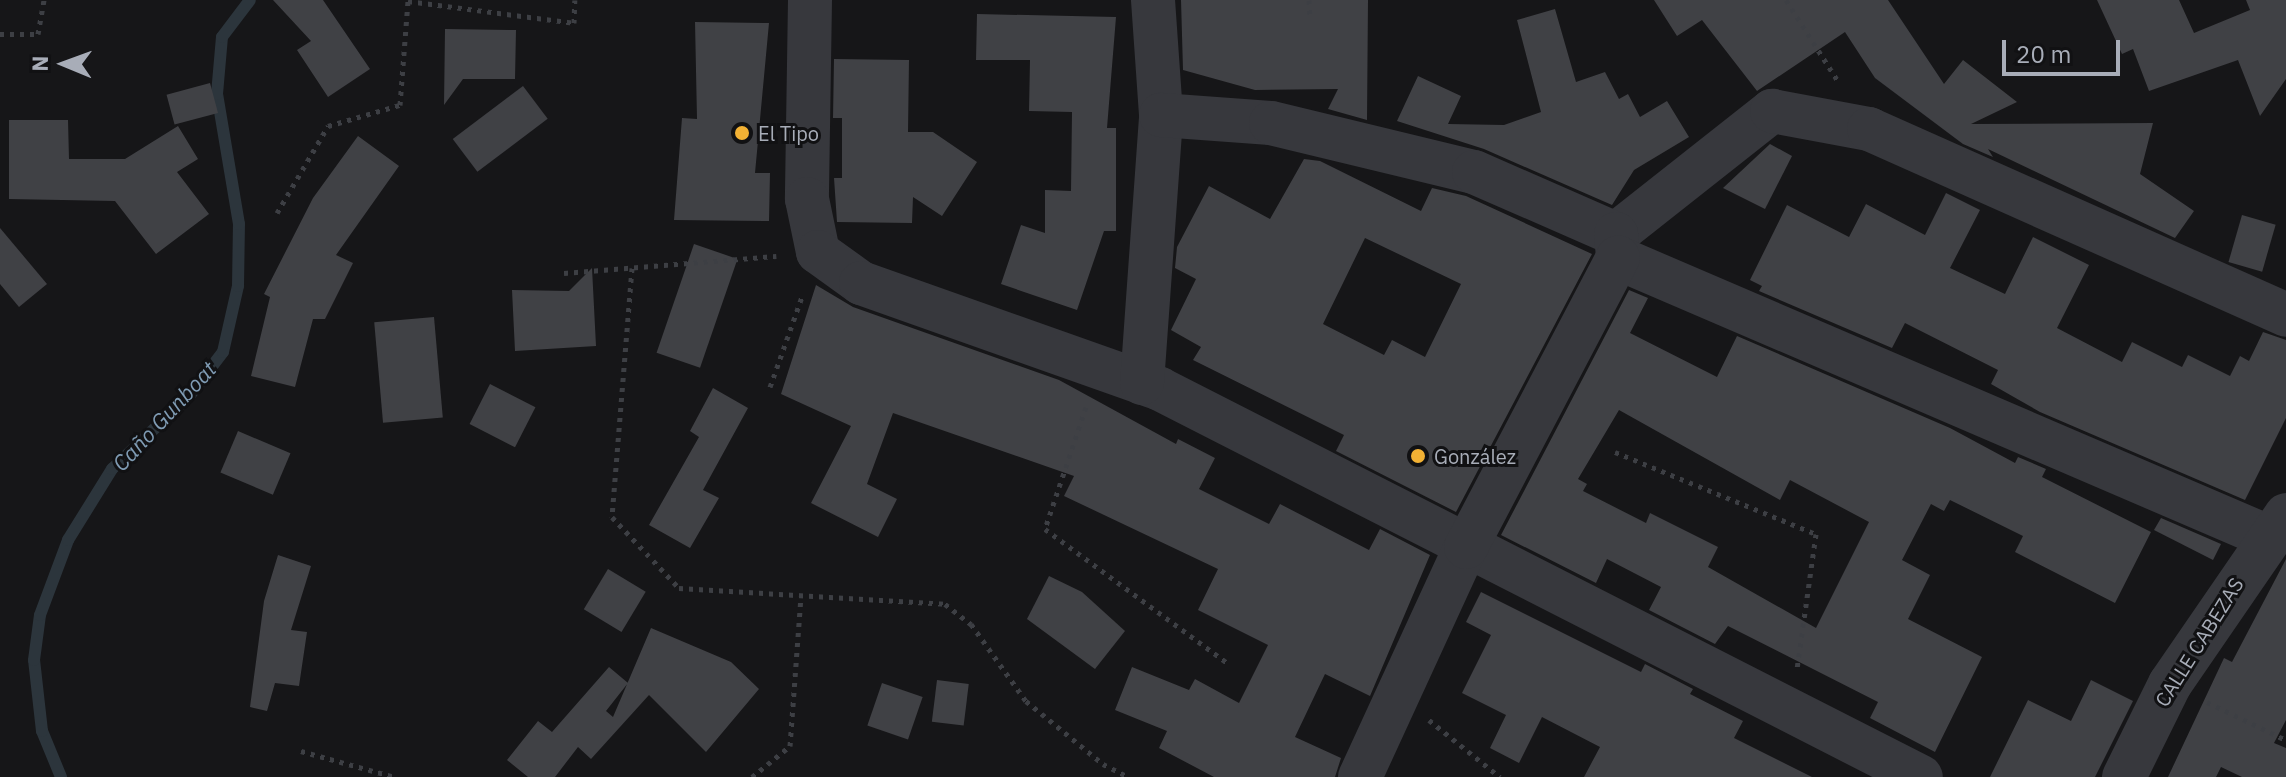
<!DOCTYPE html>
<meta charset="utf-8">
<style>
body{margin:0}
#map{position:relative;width:2286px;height:777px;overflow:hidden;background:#161618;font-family:"IBM Plex Sans",sans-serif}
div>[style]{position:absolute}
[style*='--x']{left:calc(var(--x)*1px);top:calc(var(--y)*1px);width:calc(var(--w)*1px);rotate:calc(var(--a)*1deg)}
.stream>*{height:12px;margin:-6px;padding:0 6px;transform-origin:6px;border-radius:6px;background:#2c353c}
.building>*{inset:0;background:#404145;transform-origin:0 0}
.path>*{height:5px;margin-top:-2.5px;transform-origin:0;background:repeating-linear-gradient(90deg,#3d3f44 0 4px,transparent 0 10px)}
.minor>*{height:44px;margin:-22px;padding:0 22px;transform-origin:22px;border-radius:22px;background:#37383d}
.dots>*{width:22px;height:22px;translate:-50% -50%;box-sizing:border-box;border:4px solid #111113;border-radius:50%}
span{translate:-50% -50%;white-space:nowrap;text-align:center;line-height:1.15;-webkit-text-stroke:6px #111113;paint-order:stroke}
.poi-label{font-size:20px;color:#a8adb8}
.left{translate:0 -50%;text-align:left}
.street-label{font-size:20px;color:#a8adb8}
.water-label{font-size:22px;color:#7f9bb3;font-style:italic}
.north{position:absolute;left:24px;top:24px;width:80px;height:80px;-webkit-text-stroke:6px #111113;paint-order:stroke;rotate:271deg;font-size:22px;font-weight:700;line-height:32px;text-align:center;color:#a8adb8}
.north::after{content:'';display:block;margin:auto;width:28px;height:36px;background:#a8adb8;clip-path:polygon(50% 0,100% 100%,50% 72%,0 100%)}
.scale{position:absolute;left:2002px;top:40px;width:118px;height:36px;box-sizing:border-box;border:4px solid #a8adb8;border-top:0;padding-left:10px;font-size:24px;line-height:28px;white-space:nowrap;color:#a8adb8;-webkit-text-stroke:6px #111113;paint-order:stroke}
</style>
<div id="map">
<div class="stream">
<div style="--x:61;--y:777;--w:50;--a:-112.4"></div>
<div style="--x:42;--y:731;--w:71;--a:-96.4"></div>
<div style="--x:34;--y:660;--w:45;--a:-82.4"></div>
<div style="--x:40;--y:615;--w:80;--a:-69.5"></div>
<div style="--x:68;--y:540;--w:84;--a:-58.2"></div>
<div style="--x:112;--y:469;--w:108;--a:-43.5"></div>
<div style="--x:190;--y:395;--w:54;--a:-52.5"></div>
<div style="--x:223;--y:352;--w:68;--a:-77.2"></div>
<div style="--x:238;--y:286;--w:62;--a:-89.1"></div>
<div style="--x:239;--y:224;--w:132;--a:-99.6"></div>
<div style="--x:217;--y:94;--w:57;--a:-85"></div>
<div style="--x:222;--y:37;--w:46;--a:-52.9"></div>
</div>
<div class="building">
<div style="clip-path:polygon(273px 0,323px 0,370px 69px,328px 97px,297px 50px,311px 41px)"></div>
<div style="clip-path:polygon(1181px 0,1368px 0,1367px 120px,1328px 109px,1338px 89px,1255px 90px,1183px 70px)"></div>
<div style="clip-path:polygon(1654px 0,1888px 0,1944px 84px,1963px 60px,2017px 102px,1971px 124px,2153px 123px,2140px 174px,2194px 211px,2175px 238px,1988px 149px,1993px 157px,1963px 144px,1875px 78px,1845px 32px,1757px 91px,1702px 20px,1677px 36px)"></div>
<div style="clip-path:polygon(2097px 0,2179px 0,2194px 33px,2250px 10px,2246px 0,2286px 0,2286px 79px,2260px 116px,2238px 60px,2149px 91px,2133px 49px,2122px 54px)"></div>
<div style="clip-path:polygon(1555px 9px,1576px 82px,1605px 72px,1619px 99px,1628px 94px,1640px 117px,1667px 101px,1689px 137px,1634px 170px,1612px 205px,1484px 149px,1397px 121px,1418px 76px,1461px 96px,1448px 124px,1504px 125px,1541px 112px,1517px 20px)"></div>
<div style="clip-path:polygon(977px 14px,1116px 17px,1107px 128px,1116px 128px,1116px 231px,1104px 231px,1077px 310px,1001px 284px,1021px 225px,1045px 233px,1045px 190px,1071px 191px,1072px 112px,1029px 111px,1030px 60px,976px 60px)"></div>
<div style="clip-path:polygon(695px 22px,769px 23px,755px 173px,770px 173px,769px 221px,674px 220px,682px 118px,697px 119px)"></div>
<div style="clip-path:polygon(445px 29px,516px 30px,515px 79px,463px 79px,444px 105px)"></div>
<div style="clip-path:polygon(834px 59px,909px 60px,908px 132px,933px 132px,977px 162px,942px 216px,913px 197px,912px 223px,837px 222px,834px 178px,842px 178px,842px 118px,833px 118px)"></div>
<div style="left:210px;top:83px;width:31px;height:45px;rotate:75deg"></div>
<div style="left:523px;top:86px;width:41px;height:88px;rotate:53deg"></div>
<div style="clip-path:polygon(9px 120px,68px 120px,69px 159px,125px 159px,178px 126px,198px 159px,177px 172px,209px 214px,156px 254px,115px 201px,9px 199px)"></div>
<div style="clip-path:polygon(358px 136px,399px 166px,336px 255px,353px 263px,325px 319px,313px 319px,295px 387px,251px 376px,270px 297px,264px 294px,313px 198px)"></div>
<div style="clip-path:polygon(1770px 144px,1792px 156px,1765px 209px,1723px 188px)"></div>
<div style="clip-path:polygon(evenodd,1304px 159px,1320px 161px,1421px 211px,1432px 188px,1466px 196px,1592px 254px,1456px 512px,1336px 451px,1344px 435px,1193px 360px,1201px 347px,1171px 330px,1196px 279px,1175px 268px,1177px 247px,1209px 186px,1270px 219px,1304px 159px,1365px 238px,1461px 284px,1425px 357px,1392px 340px,1384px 355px,1323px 324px,1365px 238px)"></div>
<div style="clip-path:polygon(1946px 193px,1980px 210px,1950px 268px,2005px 294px,2033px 237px,2089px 265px,2057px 328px,2122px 362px,2132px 342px,2182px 367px,2188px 355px,2230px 376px,2240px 356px,2249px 361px,2263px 332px,2286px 340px,2286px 418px,2245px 500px,2040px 412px,1991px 384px,1998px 370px,1905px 323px,1892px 348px,1759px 291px,1762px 286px,1750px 280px,1787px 205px,1849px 237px,1866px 204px,1925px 235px)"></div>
<div style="left:2242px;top:215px;width:35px;height:49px;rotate:16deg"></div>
<div style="clip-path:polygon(0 228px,47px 284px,19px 307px,0 284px)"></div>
<div style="left:694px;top:244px;width:46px;height:115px;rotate:19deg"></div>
<div style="clip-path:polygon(592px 268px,596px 346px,515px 351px,512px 290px,569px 291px)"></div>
<div style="clip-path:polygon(816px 285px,853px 307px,1059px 380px,1176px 444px,1178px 439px,1215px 458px,1199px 489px,1269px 524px,1280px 504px,1369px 550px,1380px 529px,1430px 555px,1370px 696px,1325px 674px,1295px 737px,1341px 758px,1335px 777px,1214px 777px,1159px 748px,1167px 731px,1115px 710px,1132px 667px,1189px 690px,1195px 679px,1239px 703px,1268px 645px,1198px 610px,1218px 569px,1064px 496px,1074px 476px,893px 413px,867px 484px,897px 499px,878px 537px,811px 503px,851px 426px,781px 394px)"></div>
<div style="clip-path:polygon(evenodd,1629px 290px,1648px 298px,1630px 333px,1717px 377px,1737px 336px,1950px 428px,2015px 463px,2018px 457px,2046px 469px,2042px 477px,2151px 532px,2115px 603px,2015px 552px,2023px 536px,1950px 500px,1944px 511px,1931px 504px,1902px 560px,1930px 575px,1908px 619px,1982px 657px,1935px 752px,1870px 718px,1878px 702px,1728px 626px,1715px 644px,1649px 610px,1661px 587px,1607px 559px,1596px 583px,1501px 535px,1629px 290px,1619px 410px,1780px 500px,1790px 480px,1869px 522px,1816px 628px,1708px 567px,1718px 547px,1650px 513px,1646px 523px,1583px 491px,1587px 484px,1578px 479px,1619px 410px)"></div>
<div style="left:434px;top:317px;width:101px;height:60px;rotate:85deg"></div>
<div style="left:490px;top:384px;width:51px;height:45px;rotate:27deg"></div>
<div style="clip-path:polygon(713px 388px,748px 408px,703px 490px,719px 498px,690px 548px,649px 525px,699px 437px,690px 431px)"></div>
<div style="left:238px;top:431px;width:57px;height:45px;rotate:23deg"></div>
<div style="clip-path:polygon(2161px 518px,2221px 544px,2213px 560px,2154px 530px)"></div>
<div style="clip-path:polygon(278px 555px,311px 566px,291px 630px,307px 632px,299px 686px,275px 683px,267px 711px,250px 707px,264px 601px)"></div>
<div style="clip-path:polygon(2286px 559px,2286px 720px,2274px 743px,2286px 748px,2286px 777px,2242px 777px,2221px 767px,2216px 777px,2168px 777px,2224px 658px,2232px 662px)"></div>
<div style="left:608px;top:569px;width:44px;height:47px;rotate:31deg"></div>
<div style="clip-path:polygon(1049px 576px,1082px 592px,1125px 631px,1095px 669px,1027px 619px)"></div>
<div style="clip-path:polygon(1481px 592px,1641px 672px,1645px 664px,1693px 689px,1690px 694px,1743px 721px,1734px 738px,1812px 777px,1584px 777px,1600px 747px,1542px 717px,1519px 763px,1490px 748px,1506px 715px,1462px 693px,1491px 635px,1466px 622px)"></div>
<div style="clip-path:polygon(651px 628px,731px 662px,759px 689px,706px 752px,649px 695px,591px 759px,578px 747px,555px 777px,528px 777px,507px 760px,538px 721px,552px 732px,609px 667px,628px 683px,606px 711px,613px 717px)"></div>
<div style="left:937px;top:680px;width:32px;height:42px;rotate:7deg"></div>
<div style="clip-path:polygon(2091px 680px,2133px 701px,2095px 777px,1990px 777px,2028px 700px,2071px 721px)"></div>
<div style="left:882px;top:683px;width:43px;height:45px;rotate:19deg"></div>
</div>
<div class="path">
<div style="--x:1309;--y:0;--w:19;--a:87"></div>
<div style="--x:1786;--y:0;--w:96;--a:57.3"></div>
<div style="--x:0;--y:34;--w:38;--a:0"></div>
<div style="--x:38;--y:34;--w:35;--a:-80"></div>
<div style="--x:277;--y:213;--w:101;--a:-59.6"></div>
<div style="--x:328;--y:126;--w:75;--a:-16.3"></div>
<div style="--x:400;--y:105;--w:104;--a:-85.6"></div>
<div style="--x:408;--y:1;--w:167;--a:7.5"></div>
<div style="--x:574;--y:23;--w:23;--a:-88"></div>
<div style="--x:632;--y:268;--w:250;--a:94.6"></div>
<div style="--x:612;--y:517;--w:98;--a:46.7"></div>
<div style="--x:679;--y:588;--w:266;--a:3.4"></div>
<div style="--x:945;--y:604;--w:33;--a:38"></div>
<div style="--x:971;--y:624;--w:95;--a:54.5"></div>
<div style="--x:1026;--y:701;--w:99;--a:39.3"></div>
<div style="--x:1103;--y:764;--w:29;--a:27"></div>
<div style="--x:564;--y:273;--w:213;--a:-4.6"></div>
<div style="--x:770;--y:387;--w:99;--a:-70.5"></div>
<div style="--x:1086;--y:407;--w:129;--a:108.6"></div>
<div style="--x:1045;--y:529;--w:228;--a:36.3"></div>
<div style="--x:1615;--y:452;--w:217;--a:22.2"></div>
<div style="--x:1816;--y:534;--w:136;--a:98"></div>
<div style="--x:2207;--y:702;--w:88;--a:25.7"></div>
<div style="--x:1429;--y:720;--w:91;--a:38.8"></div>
<div style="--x:301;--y:751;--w:98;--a:15.5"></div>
<div style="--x:752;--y:777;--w:49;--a:-39.2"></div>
<div style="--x:790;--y:746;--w:150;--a:-85.8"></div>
</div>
<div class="minor">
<div style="--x:810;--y:0;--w:199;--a:90.9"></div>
<div style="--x:807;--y:199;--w:54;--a:78.3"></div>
<div style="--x:818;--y:252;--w:53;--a:35.8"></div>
<div style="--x:861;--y:283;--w:317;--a:19.5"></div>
<div style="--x:1160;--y:389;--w:854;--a:27.02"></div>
<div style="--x:1153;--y:0;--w:115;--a:86"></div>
<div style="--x:1616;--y:234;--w:199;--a:-38.3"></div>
<div style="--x:1772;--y:111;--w:99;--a:10.5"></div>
<div style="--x:1869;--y:129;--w:457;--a:24"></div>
<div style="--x:1142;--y:383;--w:269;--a:-85.9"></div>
<div style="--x:1161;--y:115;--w:110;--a:4.2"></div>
<div style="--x:1271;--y:123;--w:209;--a:13.6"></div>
<div style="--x:1474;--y:172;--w:155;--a:23.6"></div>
<div style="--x:1616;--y:234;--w:24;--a:85"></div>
<div style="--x:1618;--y:258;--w:705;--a:23.22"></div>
<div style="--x:1360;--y:777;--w:253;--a:-65.3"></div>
<div style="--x:1466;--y:547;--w:327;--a:-62.3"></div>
<div style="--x:2124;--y:777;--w:104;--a:-63.7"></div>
<div style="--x:2170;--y:684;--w:205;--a:-55.5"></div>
</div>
<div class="dots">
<div style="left:742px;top:133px;background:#f2b134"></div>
<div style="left:1418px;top:456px;background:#f2b134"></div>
</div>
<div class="poi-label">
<span class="left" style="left:758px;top:133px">El Tipo</span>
<span class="left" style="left:1434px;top:456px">González</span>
</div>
<div class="street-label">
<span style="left:2199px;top:642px;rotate:-58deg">CALLE CABEZAS</span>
</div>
<div class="water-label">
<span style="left:164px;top:416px;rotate:-47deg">Caño Gunboat</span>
</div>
<div class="north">N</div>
<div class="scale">20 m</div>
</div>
